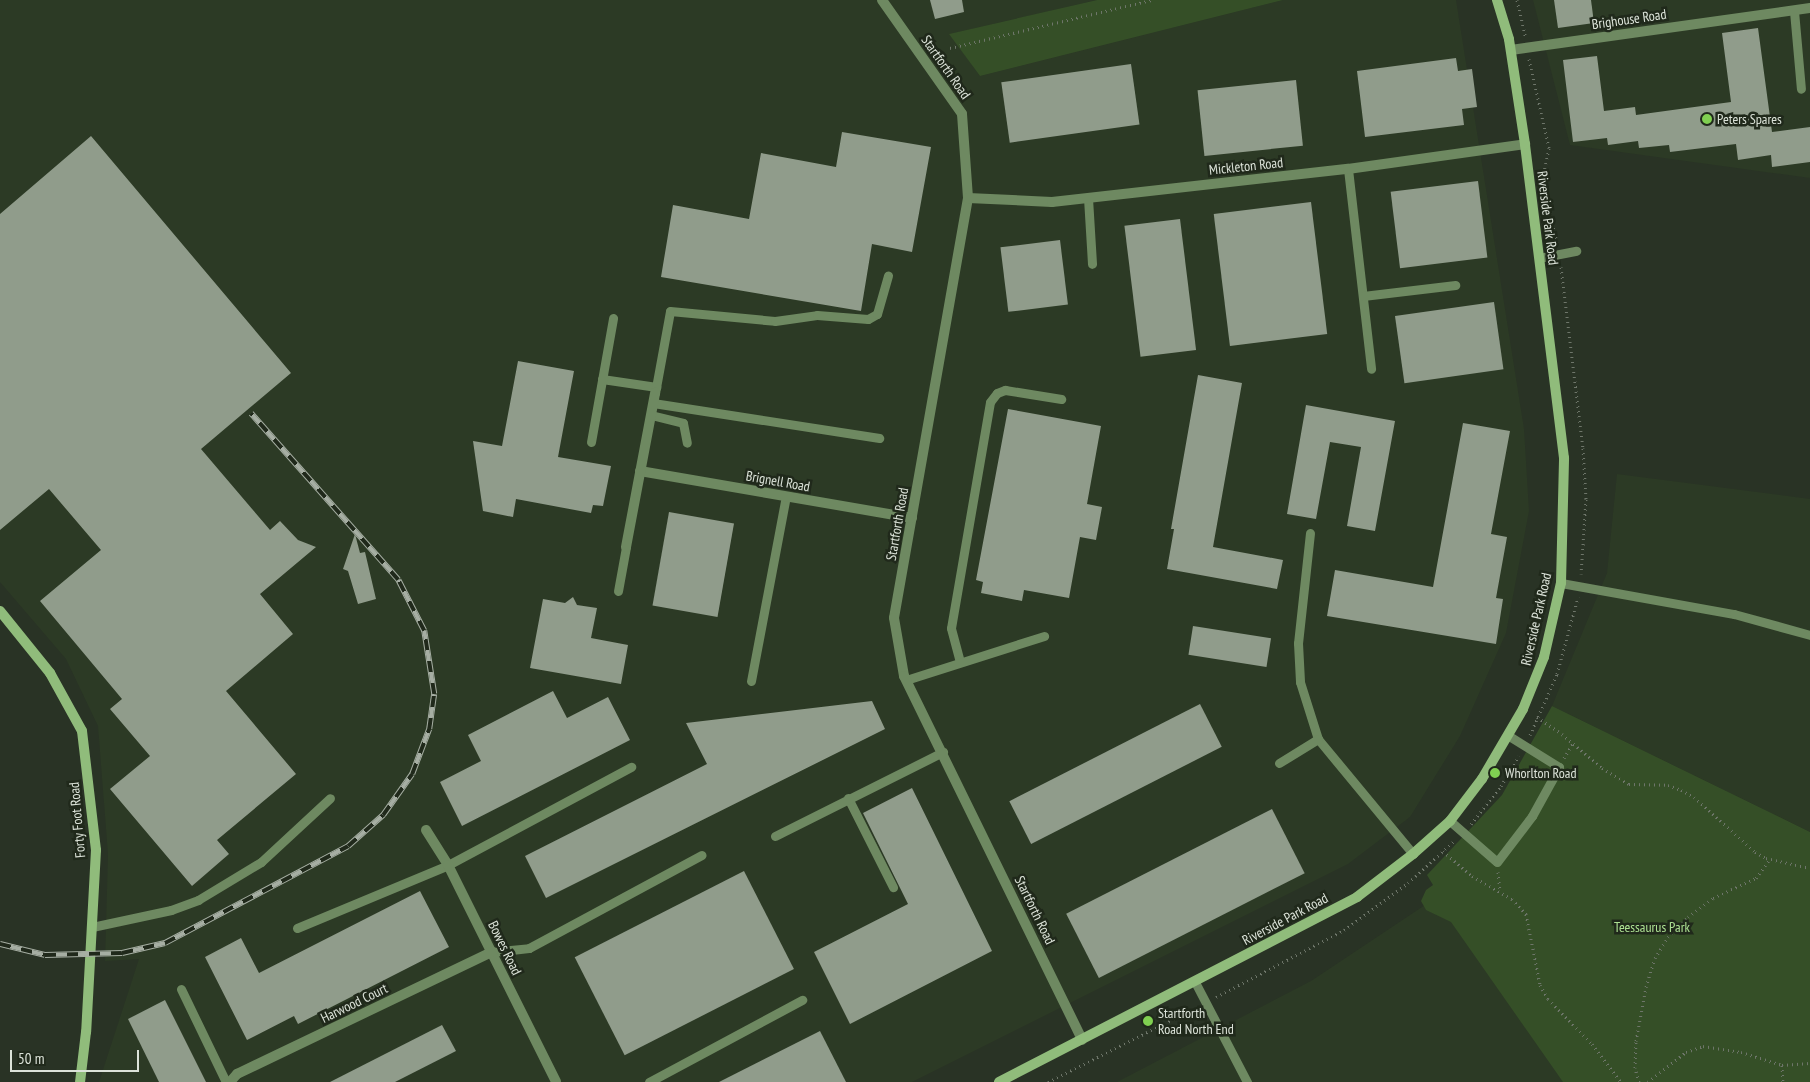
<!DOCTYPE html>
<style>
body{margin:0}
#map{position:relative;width:1810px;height:1082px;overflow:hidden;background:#293325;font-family:"PT Sans Narrow",sans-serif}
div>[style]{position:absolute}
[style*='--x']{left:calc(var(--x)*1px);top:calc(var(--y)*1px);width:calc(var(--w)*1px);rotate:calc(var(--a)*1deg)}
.built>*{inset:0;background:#2c3a25}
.green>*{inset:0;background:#354f27}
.building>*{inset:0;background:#909c8b;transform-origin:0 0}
.path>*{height:3px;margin-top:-1.5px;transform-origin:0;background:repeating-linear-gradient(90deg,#6e766a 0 1px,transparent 0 5px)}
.lane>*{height:9px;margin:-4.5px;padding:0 4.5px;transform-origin:4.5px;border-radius:4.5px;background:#6e8961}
.street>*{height:10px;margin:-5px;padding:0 5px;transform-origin:5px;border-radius:5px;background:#6e8961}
.secondary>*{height:10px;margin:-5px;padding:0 5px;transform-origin:5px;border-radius:5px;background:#90bc7b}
.rail>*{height:5.5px;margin-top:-2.75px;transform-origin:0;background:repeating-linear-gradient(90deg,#20291b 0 11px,#a6aea3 0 22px);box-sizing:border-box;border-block:1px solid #a6aea3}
.dots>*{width:14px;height:14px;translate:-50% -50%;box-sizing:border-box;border:2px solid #20291b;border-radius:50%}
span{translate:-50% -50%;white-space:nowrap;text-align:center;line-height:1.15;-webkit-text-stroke:5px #20291b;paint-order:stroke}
.street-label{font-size:14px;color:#dce3d9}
.poi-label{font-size:14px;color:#dce3d9}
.left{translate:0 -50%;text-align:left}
.park-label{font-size:14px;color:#ade193}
.scale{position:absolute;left:10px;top:1050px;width:129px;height:22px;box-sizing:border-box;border:2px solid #dce3d9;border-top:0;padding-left:6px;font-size:15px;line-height:18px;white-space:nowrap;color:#dce3d9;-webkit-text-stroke:4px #20291b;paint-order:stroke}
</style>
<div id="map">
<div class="built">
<div style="clip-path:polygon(0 0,1097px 0,950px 34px,980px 76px,1283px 0,1456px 0,1524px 429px,1529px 511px,1506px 633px,1460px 736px,1410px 817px,1348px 864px,912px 1082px,99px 1082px,139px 959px,105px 961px,108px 854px,98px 726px,66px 659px,0 582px)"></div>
<div style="clip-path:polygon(1533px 0,1810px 0,1810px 178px,1570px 145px)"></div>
<div style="clip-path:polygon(1617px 474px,1810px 499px,1810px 832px,1552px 706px,1607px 573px)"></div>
<div style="clip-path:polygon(1440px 895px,1569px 1082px,1117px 1082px,1311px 981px)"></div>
</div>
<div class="green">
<div style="clip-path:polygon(1097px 0,1283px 0,980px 76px,949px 34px)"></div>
<div style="clip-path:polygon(1552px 706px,1810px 832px,1810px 1082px,1563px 1082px,1451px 922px,1426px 910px,1421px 901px,1426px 890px,1433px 885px,1427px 875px,1502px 795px)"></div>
</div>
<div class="building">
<div style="clip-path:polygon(930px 0,962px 0,964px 12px,935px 19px)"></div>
<div style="clip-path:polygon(1554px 0,1591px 0,1594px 23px,1558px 28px)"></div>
<div style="clip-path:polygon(1758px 28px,1772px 132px,1810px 127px,1810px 162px,1772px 167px,1771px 155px,1738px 160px,1736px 144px,1670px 152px,1669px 145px,1639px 148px,1638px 141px,1608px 145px,1607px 138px,1573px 142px,1563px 60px,1597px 56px,1604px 111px,1635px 107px,1636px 115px,1731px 102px,1722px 33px)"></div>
<div style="clip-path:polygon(1456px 58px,1458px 71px,1472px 69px,1477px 107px,1462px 109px,1464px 125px,1365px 137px,1357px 71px)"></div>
<div style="left:1131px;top:64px;width:61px;height:131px;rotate:82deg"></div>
<div style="left:1296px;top:80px;width:66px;height:99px;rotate:84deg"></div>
<div style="clip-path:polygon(842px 132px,931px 147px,912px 252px,872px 244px,861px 311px,661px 277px,673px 205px,749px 219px,761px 153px,836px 167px)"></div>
<div style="clip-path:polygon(91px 136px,291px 373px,201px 449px,270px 530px,280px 521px,298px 540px,316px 547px,260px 594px,293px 634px,226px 691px,296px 774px,217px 840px,229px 854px,192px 886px,110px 789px,150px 756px,110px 709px,122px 699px,40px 601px,101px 550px,49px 489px,0 530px,0 214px)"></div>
<div style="left:1478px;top:181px;width:77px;height:88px;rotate:83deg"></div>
<div style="left:1311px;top:202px;width:133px;height:98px;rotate:83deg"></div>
<div style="left:1180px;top:219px;width:132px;height:56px;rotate:83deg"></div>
<div style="left:1060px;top:240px;width:65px;height:60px;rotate:83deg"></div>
<div style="left:1494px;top:302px;width:68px;height:100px;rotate:82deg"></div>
<div style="clip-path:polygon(518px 361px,574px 371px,558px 457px,611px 466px,603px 506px,593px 505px,591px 513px,516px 499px,513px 517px,483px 511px,473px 441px,502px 446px)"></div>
<div style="clip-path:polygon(1198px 375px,1242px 383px,1213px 547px,1283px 560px,1277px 589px,1167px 569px,1174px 529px,1171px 529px)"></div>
<div style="clip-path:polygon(1306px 405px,1395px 421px,1375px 531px,1347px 526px,1361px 447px,1330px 442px,1316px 519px,1287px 514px)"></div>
<div style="clip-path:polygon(1008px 409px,1101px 426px,1087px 504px,1102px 507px,1096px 540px,1080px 537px,1069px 598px,1024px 590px,1022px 601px,981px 593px,983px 582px,976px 580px)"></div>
<div style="clip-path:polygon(1463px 423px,1510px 431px,1491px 534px,1507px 537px,1496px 598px,1503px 599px,1496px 644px,1327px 616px,1335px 570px,1433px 587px)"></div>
<div style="left:669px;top:512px;width:66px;height:95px;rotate:10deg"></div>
<div style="clip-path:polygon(355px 534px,360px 553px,365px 552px,376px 599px,358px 604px,348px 571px,343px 569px)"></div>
<div style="clip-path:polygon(573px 597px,577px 605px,597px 608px,591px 638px,628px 645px,621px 684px,530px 668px,543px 599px,565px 603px)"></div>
<div style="left:1193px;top:626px;width:79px;height:29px;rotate:9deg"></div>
<div style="clip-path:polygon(553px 691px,567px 718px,608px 697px,630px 740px,462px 826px,440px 782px,481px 761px,468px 735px)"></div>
<div style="clip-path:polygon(872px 701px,885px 729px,546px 898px,525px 856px,707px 764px,686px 723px)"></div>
<div style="left:1200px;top:704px;width:48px;height:214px;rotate:63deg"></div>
<div style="clip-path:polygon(912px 788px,992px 951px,850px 1024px,814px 952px,908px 904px,863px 813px)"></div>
<div style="left:1272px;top:809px;width:72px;height:231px;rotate:63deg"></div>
<div style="left:744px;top:871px;width:110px;height:190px;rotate:63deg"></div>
<div style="clip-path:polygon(420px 891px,449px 947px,298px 1024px,294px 1016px,247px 1040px,205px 957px,241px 938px,259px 973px)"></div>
<div style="clip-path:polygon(165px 1000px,206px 1082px,159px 1082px,128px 1019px)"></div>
<div style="clip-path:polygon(442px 1025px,456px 1051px,395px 1082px,330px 1082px)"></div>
<div style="clip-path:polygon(820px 1031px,846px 1082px,719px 1082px)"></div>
</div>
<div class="path">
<div style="--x:1517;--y:0;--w:37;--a:77"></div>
<div style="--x:950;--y:48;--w:207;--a:-13.4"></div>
<div style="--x:1529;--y:59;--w:91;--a:77.3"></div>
<div style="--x:1549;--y:148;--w:30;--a:102"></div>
<div style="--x:1547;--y:198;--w:46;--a:77.5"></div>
<div style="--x:1561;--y:267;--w:182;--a:83.1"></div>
<div style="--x:1583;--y:448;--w:51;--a:86.6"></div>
<div style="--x:1586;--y:499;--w:75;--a:93.8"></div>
<div style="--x:1537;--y:717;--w:30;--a:34"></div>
<div style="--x:1562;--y:734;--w:52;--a:40.4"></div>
<div style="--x:1602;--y:768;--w:31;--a:31"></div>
<div style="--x:1629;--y:784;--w:39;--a:1"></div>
<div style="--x:1668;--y:785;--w:14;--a:21"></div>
<div style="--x:1681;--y:790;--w:15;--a:28"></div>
<div style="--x:1694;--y:797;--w:82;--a:42"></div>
<div style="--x:1755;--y:852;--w:13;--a:29"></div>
<div style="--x:1766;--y:858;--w:45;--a:12.8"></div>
<div style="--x:1530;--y:735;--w:67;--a:-66.1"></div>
<div style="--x:1557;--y:674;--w:80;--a:-74.7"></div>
<div style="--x:1564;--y:758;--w:17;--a:-59"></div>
<div style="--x:1471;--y:824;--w:48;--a:-51.7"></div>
<div style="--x:1501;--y:786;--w:35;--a:-59"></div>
<div style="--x:1443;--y:851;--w:38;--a:41"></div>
<div style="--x:1472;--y:876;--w:46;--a:29.9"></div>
<div style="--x:1512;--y:899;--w:21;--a:47"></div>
<div style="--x:1526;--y:914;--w:72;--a:78.8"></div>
<div style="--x:1540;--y:985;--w:16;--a:60"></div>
<div style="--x:1548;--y:999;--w:63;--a:45.6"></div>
<div style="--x:1592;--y:1044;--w:48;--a:52.7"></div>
<div style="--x:1498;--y:872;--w:19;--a:84"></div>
<div style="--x:1216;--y:997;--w:144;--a:-27.6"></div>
<div style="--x:1344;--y:930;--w:79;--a:-36.3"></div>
<div style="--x:1408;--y:883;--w:62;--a:-42.4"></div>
<div style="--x:1782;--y:1065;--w:17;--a:87"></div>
<div style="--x:1048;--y:1082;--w:165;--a:-26.7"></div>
<div style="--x:1639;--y:1082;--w:15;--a:-106"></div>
<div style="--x:1635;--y:1068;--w:27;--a:-88"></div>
<div style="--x:1636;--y:1041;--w:55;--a:-79.5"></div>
<div style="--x:1646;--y:987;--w:30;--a:-73"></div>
<div style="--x:1655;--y:958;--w:25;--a:-58"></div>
<div style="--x:1668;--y:937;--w:28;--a:-45"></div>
<div style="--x:1688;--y:917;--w:31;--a:-37"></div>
<div style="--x:1713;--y:898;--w:47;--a:-24.9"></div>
<div style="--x:1756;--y:878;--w:24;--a:-54"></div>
<div style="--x:1648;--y:1082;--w:48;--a:-38.3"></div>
<div style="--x:1686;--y:1052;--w:18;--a:-19"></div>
<div style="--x:1703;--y:1046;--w:38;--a:9"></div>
<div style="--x:1741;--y:1052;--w:43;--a:17.6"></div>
<div style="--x:1782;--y:1065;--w:28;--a:-4"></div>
</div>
<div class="lane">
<div style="--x:1794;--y:11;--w:78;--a:84.9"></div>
<div style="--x:1348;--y:169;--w:201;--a:83.4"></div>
<div style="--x:1088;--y:198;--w:66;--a:86.5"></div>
<div style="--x:1539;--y:258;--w:38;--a:-11"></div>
<div style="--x:1363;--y:296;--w:93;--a:-6.8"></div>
<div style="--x:602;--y:379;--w:55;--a:8.4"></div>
<div style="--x:655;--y:393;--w:83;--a:-79.6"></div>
<div style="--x:670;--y:311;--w:105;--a:5.4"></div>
<div style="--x:775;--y:321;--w:42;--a:-8.1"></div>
<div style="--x:817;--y:315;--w:51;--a:4.5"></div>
<div style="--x:868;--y:319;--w:10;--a:-29"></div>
<div style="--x:877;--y:314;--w:40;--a:-74"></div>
<div style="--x:653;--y:403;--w:229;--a:8.8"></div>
<div style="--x:651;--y:415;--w:33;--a:14"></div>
<div style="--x:683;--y:423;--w:20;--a:79"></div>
<div style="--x:591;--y:442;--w:126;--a:-79.9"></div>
<div style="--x:1310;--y:533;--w:111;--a:96.2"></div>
<div style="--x:1298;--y:643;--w:39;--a:87"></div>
<div style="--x:1300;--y:682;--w:60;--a:72.5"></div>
<div style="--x:1318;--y:739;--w:149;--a:50.4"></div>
<div style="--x:1561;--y:583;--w:176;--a:10.2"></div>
<div style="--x:1734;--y:614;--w:79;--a:15.4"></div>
<div style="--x:618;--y:591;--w:45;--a:-79.7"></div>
<div style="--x:960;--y:662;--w:35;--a:-105"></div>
<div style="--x:951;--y:628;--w:229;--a:-80.2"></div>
<div style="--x:990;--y:402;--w:11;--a:-52"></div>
<div style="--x:997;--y:393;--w:9;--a:-21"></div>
<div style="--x:1005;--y:390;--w:57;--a:9.1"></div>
<div style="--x:906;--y:680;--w:145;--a:-17.7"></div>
<div style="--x:751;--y:681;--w:188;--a:-79.3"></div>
<div style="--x:1279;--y:763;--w:46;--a:-31.6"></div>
<div style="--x:848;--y:798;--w:100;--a:63.2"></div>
<div style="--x:1450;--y:821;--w:62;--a:41.1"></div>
<div style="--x:1497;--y:862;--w:58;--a:-52.7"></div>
<div style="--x:1532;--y:816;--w:56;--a:-61.1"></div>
<div style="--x:1559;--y:767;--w:59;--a:-148.2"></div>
<div style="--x:775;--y:836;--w:188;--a:-26.6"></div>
<div style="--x:92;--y:927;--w:81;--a:-12.1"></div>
<div style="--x:171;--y:910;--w:29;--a:-20"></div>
<div style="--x:198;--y:900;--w:74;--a:-31.1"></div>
<div style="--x:261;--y:862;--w:94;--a:-42.8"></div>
<div style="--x:297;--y:928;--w:164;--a:-22.6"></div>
<div style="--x:448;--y:865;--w:208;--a:-28.2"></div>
<div style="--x:492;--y:952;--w:37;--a:-6"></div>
<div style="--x:529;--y:948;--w:196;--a:-28.3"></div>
<div style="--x:1195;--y:982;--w:113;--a:62.5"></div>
<div style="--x:181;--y:989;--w:103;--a:64.2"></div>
<div style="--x:649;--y:1082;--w:174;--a:-28.2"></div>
</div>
<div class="street">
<div style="--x:882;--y:0;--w:139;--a:54.9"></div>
<div style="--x:962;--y:114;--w:84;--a:85.9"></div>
<div style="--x:968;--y:198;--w:426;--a:100"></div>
<div style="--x:894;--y:618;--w:59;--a:80.2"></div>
<div style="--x:904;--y:676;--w:405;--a:63.9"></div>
<div style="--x:1511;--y:50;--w:302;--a:-8"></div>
<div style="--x:968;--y:198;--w:84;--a:2.7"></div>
<div style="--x:1052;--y:202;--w:298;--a:-6.4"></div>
<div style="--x:1348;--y:169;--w:179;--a:-8"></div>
<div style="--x:640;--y:471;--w:276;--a:9.8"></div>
<div style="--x:626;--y:547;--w:157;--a:-79.3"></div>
<div style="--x:426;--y:830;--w:41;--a:57.8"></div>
<div style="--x:448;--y:865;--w:242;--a:63.5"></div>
<div style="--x:230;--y:1082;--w:11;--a:-49"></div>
<div style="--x:237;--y:1074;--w:283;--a:-25.6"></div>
</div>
<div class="secondary">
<div style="--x:0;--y:611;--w:80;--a:51.1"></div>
<div style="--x:50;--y:673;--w:66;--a:61.1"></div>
<div style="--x:82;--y:731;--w:120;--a:83.3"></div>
<div style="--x:96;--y:850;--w:182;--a:93.1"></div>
<div style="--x:86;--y:1032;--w:50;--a:96.8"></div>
<div style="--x:999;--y:1082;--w:403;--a:-27.3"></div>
<div style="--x:1357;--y:897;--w:71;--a:-37.5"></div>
<div style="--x:1413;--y:854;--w:50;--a:-41.7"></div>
<div style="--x:1450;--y:821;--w:53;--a:-52.7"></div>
<div style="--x:1482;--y:779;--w:81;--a:-59.6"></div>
<div style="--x:1523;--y:709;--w:56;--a:-68"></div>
<div style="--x:1544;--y:657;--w:76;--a:-77.1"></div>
<div style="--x:1561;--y:583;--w:125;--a:-88.6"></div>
<div style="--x:1564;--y:458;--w:316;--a:-97.1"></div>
<div style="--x:1525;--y:144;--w:106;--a:-98.7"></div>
<div style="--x:1509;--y:39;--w:41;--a:-107.1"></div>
</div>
<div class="rail">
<div style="--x:0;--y:944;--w:46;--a:13.7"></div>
<div style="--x:45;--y:955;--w:77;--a:-1.5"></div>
<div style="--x:122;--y:953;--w:44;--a:-13.1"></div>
<div style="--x:165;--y:943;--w:207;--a:-27.9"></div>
<div style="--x:348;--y:846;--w:47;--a:-41.5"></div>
<div style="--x:383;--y:815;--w:50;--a:-54.7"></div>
<div style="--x:412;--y:774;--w:48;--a:-69.3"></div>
<div style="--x:429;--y:729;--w:35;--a:-82"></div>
<div style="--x:434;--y:694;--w:64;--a:-99"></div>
<div style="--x:424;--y:631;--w:57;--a:-117"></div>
<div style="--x:398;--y:580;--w:222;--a:-131.5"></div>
</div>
<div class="dots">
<div style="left:1707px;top:119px;background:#80d051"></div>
<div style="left:1495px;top:773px;background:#80d051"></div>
<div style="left:1148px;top:1021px;background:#80d051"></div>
</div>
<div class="street-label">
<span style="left:1629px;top:19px;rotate:-8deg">Brighouse Road</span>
<span style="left:946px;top:67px;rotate:55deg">Startforth Road</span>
<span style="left:1246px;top:166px;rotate:-6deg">Mickleton Road</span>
<span style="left:1548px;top:218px;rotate:83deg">Riverside Park Road</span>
<span style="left:778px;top:481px;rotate:10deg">Brignell Road</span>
<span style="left:897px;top:524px;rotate:-80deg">Startforth Road</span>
<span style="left:1536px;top:619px;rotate:-77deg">Riverside Park Road</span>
<span style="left:77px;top:820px;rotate:-95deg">Forty Foot Road</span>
<span style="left:1035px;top:910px;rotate:64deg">Startforth Road</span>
<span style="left:1285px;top:919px;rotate:-28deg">Riverside Park Road</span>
<span style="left:505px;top:948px;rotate:64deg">Bowes Road</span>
<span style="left:354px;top:1003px;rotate:-26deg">Harwood Court</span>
</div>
<div class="poi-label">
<span class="left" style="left:1717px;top:119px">Peters Spares</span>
<span class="left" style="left:1505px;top:773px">Whorlton Road</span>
<span class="left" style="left:1158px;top:1021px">Startforth<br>Road North End</span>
</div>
<div class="park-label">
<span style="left:1652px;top:927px">Teessaurus Park</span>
</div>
<div class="scale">50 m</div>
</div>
